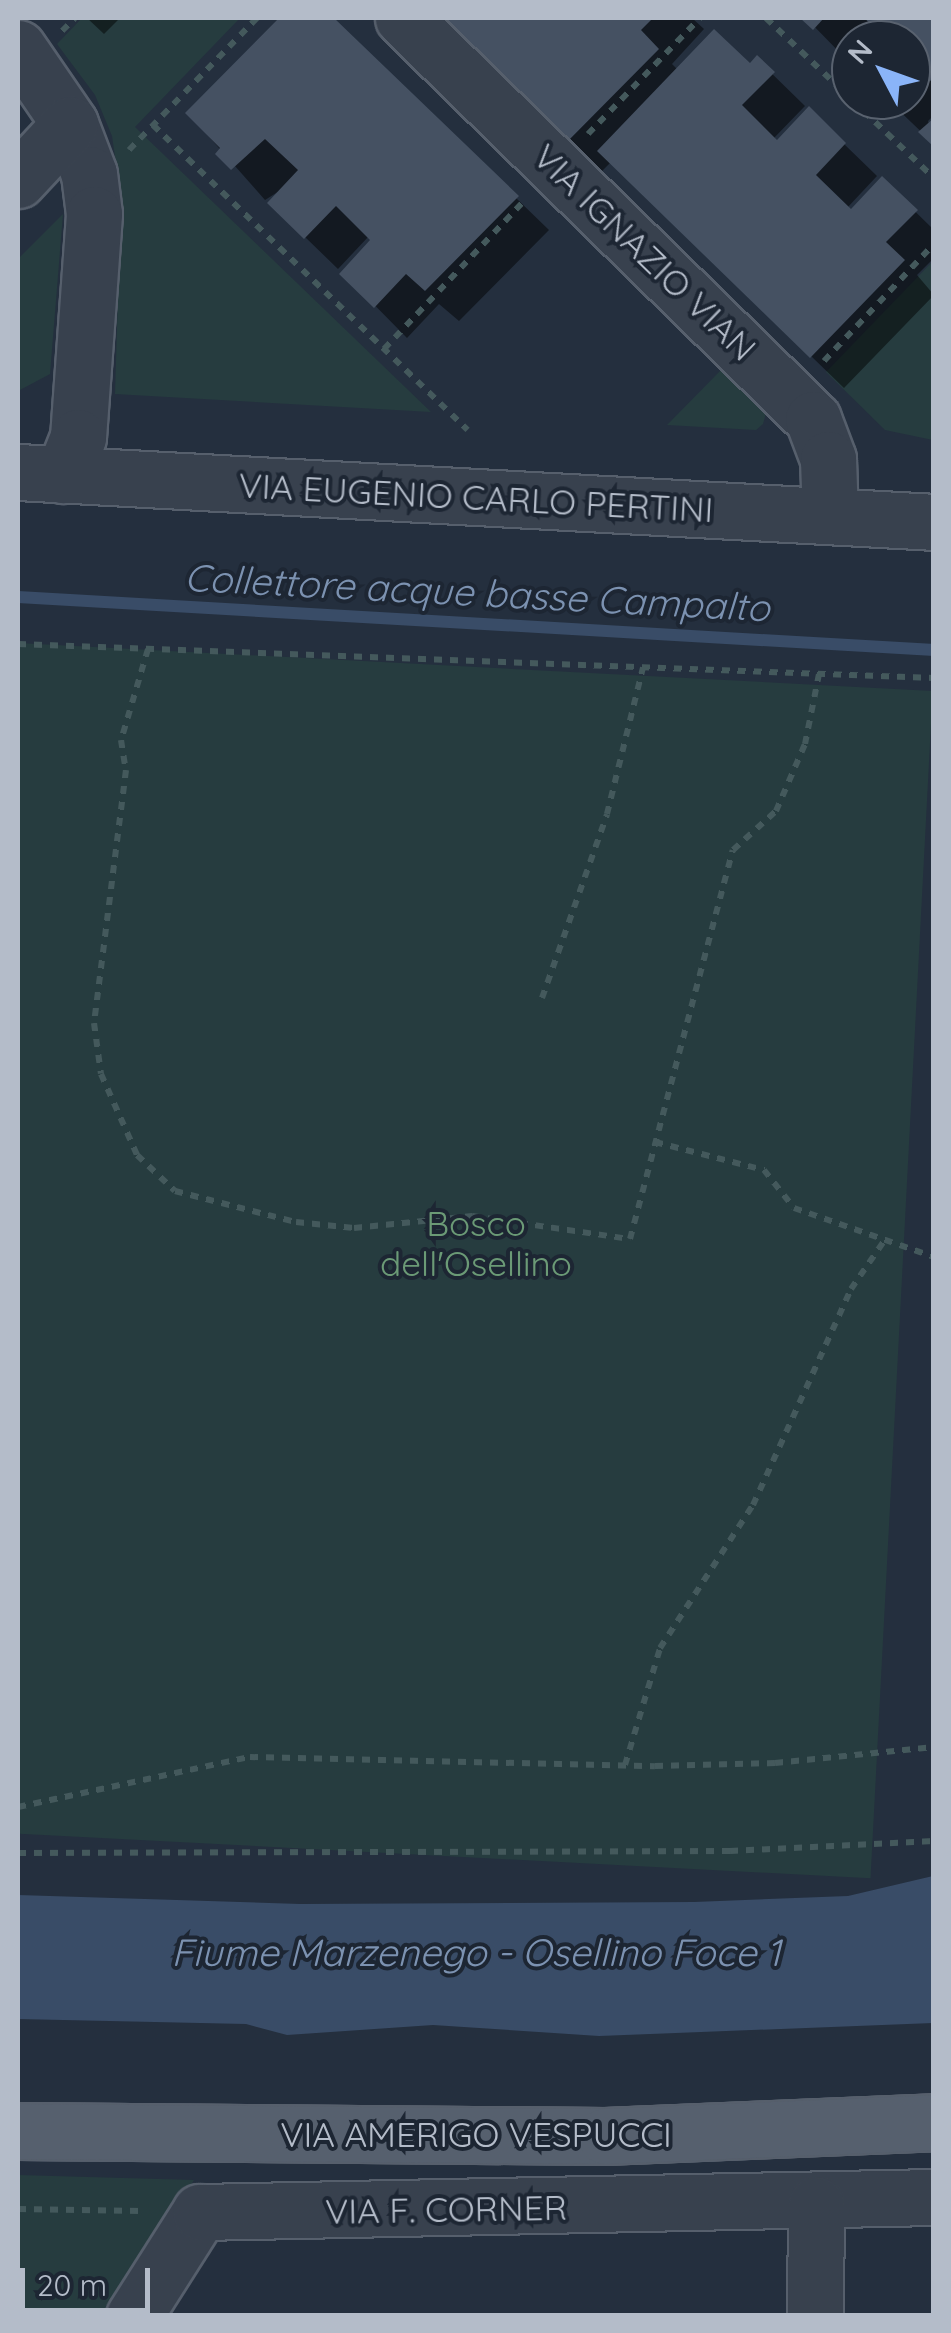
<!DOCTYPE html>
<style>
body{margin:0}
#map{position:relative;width:951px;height:2333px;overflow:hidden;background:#242f3e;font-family:Quicksand,sans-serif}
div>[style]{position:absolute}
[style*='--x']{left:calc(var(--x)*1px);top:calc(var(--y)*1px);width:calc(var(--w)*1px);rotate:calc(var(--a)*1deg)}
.green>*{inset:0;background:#263c3f;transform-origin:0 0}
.water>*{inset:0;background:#394c67}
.shadow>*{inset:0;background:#0007}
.stream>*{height:12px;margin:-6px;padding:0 6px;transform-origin:6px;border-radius:6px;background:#394c67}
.building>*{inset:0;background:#455162}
.path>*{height:6px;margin-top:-3px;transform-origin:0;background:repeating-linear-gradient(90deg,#44595c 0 8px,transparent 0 16px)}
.roads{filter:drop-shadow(2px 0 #565f6c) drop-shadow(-2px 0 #565f6c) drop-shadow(0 2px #565f6c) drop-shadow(0 -2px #565f6c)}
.minor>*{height:55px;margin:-27.5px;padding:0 27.5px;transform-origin:27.5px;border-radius:27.5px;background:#38414e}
.major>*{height:55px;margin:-27.5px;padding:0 27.5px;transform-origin:27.5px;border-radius:27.5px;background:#56606e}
span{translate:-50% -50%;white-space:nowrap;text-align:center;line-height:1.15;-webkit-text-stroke:8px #1d2633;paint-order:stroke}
.street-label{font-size:35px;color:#b4bcc9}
.park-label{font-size:35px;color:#6b9a76}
.water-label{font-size:38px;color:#7c92b1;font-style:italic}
.frame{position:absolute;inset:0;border:20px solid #b4bcc9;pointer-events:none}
.north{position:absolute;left:831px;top:20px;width:100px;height:100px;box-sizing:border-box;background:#1d2633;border:2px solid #59626f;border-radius:50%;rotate:311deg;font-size:28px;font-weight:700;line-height:40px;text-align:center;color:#b4bcc9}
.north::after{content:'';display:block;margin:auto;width:35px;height:45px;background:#8ab4f8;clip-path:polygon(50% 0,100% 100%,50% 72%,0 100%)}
.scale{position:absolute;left:20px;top:2268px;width:130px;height:45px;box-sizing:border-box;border:5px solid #b4bcc9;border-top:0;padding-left:12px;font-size:30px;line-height:35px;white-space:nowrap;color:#b4bcc9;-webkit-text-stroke:8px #1d2633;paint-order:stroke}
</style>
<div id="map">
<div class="green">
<div style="clip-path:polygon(82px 18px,240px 18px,135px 127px,431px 412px,115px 394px,121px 197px,112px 136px,95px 95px,57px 44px)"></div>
<div style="clip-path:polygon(63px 214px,50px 374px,18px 391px,18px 259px)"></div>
<div style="clip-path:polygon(933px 261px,933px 440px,885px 430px,826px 372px)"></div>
<div style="clip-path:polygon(722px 369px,766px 413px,763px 424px,756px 430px,667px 425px)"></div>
<div style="left:18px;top:643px;width:916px;height:1189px;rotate:3deg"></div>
<div style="clip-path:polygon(18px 2175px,194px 2180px,110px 2315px,18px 2316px)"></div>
</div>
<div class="water">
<div style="clip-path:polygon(933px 1876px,933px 2023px,599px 2036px,433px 2025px,287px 2035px,246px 2024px,18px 2019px,18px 1895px,300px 1904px,694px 1902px,848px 1896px)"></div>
</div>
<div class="shadow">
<div style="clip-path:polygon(87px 18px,120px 18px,104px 34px)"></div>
<div style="clip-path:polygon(283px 18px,331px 18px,549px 230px,459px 321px,439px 304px,407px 338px,343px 273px,373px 240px,369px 236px,338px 269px,270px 203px,284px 188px,265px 200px,188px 113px)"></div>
<div style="clip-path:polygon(435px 18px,692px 18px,704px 29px,672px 64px,678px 70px,750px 66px,757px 59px,805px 106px,773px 139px,777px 143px,809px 110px,877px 176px,847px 208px,851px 212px,883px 180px,934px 230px,934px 258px,917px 275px,934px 295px,844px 388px,611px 162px,599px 174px)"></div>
<div style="clip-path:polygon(806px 18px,934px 18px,934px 115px,928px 121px,934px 144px,888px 100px,911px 100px,911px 40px,873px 40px,881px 32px,876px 28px,865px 40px,851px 40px,847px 60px)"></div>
</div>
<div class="stream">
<div style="--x:18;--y:597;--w:918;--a:3.31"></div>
</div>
<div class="building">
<div style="clip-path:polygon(279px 18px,334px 18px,519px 196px,425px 291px,406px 274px,374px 308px,339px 274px,370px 240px,336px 206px,304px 239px,267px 203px,298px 170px,265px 139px,231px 170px,215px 154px,220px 148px,185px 113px)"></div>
<div style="clip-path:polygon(433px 18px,653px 18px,641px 30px,659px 49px,565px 144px)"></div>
<div style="clip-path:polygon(800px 18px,824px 18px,813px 30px)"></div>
<div style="clip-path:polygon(864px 18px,934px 18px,934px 84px,916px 67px,911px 72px,911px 40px,870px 40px,879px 31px)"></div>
<div style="clip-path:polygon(714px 29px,750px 63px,757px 55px,775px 72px,742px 105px,777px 140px,809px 106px,846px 143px,816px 175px,851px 209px,882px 176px,918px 210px,886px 242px,905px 260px,810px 358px,597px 151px)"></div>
<div style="clip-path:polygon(934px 118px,934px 147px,918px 132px)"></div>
</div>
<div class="path">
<div style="--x:766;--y:18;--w:117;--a:43.6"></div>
<div style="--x:62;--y:31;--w:18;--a:-45"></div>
<div style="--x:852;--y:100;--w:113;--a:43.6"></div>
<div style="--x:153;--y:125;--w:438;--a:44.1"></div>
<div style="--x:588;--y:134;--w:161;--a:-46"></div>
<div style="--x:129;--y:150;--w:184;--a:-45.9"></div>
<div style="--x:384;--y:349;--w:204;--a:-46.6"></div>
<div style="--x:824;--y:361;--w:161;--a:-46.8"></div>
<div style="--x:18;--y:644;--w:917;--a:2.13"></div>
<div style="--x:148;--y:649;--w:95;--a:106.5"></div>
<div style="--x:121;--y:740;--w:30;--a:81"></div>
<div style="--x:126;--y:770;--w:255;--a:97.2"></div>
<div style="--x:94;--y:1023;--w:51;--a:82.2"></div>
<div style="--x:101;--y:1074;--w:89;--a:66"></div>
<div style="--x:137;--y:1155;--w:52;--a:43.5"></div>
<div style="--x:175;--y:1191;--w:125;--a:14.4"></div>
<div style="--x:296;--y:1222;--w:58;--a:5.9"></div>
<div style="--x:354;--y:1228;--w:119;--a:-5.8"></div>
<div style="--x:472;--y:1216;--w:160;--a:8.3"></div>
<div style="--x:630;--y:1239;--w:402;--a:-75.2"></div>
<div style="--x:733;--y:850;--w:58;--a:-42.2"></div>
<div style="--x:776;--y:811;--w:73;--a:-66.6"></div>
<div style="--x:805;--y:744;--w:71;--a:-78.7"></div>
<div style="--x:542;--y:998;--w:195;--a:-70.5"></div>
<div style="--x:607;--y:814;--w:151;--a:-76.2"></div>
<div style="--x:655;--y:1142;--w:113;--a:14.4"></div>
<div style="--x:764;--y:1170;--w:48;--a:51.7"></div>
<div style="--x:794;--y:1208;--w:148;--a:19.3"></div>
<div style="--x:625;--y:1765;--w:122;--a:-73.3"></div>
<div style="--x:660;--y:1648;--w:171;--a:-57"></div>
<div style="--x:753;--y:1505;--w:237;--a:-65.6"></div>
<div style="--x:851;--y:1289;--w:58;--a:-55.5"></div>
<div style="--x:18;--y:1807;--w:237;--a:-12.2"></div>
<div style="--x:250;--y:1757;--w:405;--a:1.3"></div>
<div style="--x:655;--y:1766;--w:120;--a:-1.4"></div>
<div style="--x:775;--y:1763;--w:160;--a:-5.7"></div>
<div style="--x:18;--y:1853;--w:712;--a:-0.16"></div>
<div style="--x:730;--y:1851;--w:204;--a:-2.8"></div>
<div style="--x:18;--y:2209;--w:123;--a:0.9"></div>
</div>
<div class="roads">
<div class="minor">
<div style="--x:403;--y:18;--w:573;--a:44.36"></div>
<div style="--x:813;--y:419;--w:43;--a:69.4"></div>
<div style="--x:828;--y:459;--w:57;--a:88"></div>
<div style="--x:18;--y:48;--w:92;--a:55.6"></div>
<div style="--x:70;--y:124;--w:53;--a:69.2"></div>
<div style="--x:89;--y:174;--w:40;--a:82.9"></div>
<div style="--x:94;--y:214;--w:224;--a:94.1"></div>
<div style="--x:78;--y:437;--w:41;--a:111.5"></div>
<div style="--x:18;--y:180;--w:76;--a:-47.1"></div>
<div style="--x:18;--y:472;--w:917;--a:3.12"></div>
<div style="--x:134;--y:2316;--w:123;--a:-57.6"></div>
<div style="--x:200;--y:2212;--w:734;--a:-1.17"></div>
<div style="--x:815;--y:2316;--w:112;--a:-89.5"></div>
</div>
<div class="major">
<div style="--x:18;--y:2131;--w:587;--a:0.49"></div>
<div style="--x:605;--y:2136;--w:329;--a:-2.4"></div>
</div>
</div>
<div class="street-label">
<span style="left:645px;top:252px;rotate:44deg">VIA IGNAZIO VIAN</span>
<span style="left:476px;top:497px;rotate:3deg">VIA EUGENIO CARLO PERTINI</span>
<span style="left:476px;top:2134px">VIA AMERIGO VESPUCCI</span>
<span style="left:446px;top:2209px;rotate:-1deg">VIA F. CORNER</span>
</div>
<div class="park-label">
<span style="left:476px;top:1243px">Bosco<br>dell'Osellino</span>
</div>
<div class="water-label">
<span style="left:477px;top:593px;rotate:3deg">Collettore acque basse Campalto</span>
<span style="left:476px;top:1953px">Fiume Marzenego - Osellino Foce 1</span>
</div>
<div class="frame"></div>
<div class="north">N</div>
<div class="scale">20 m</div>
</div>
